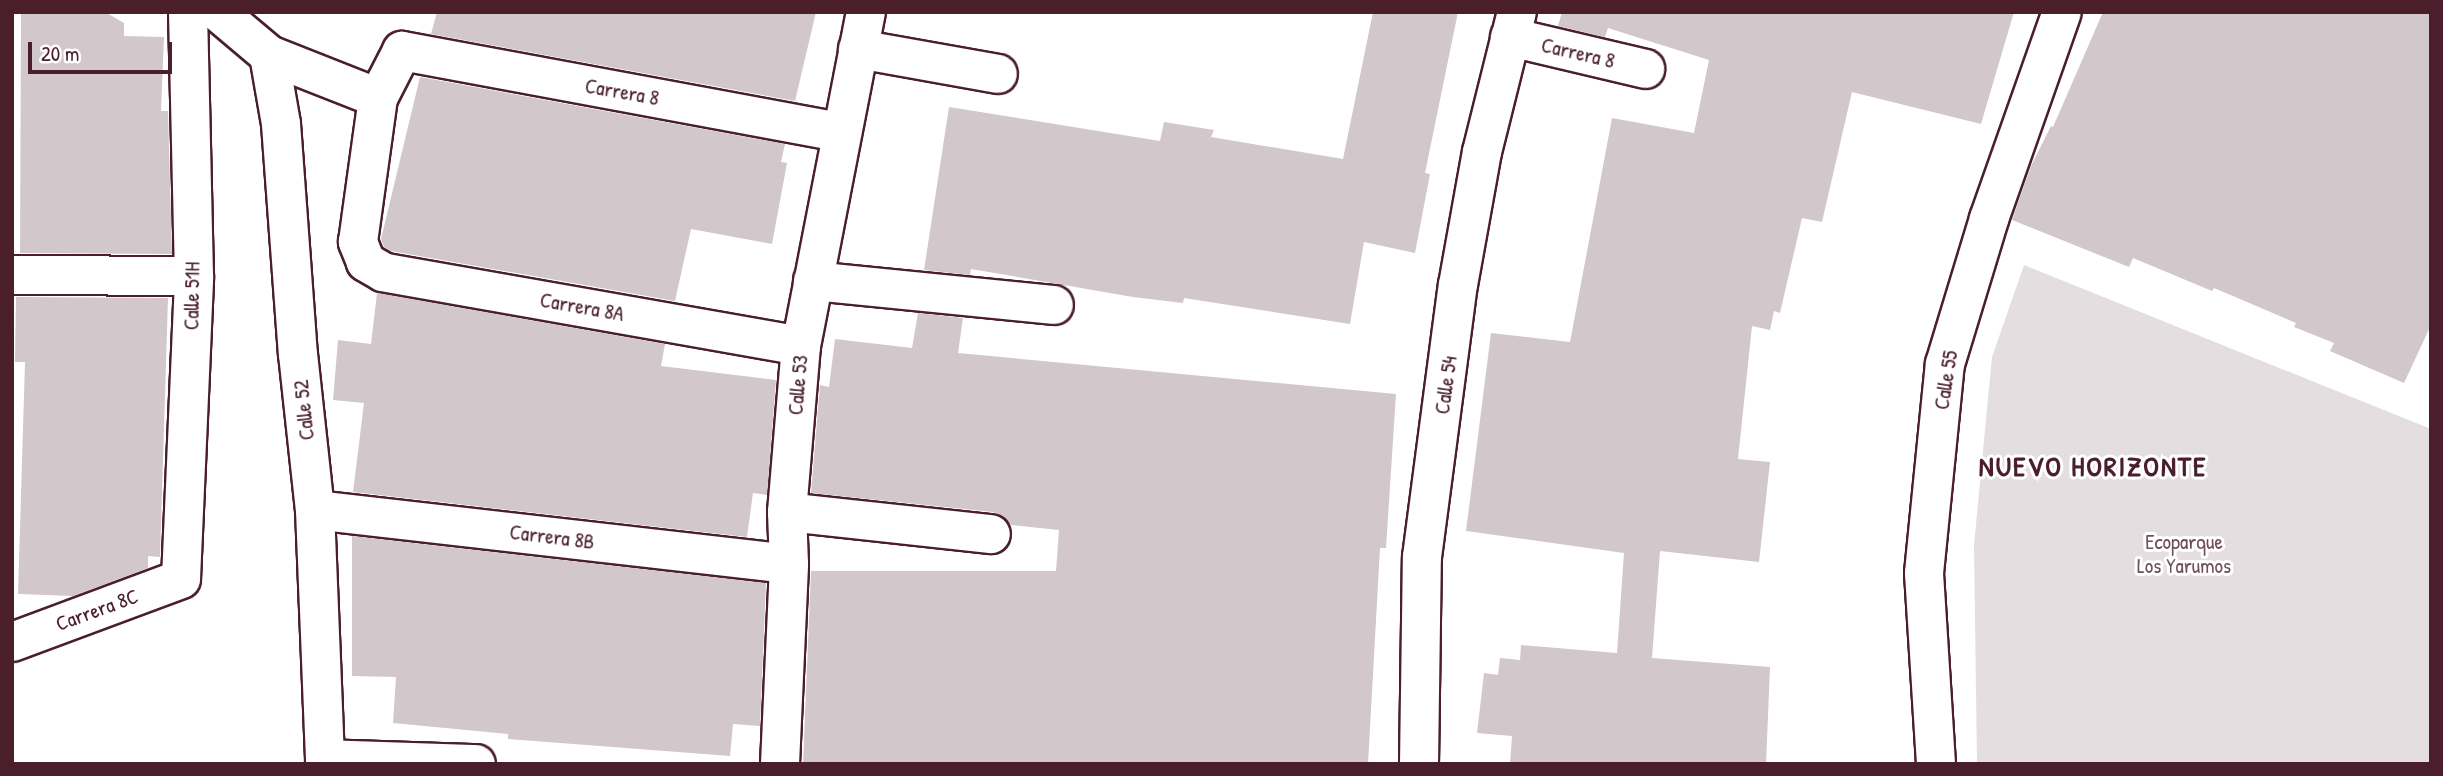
<!DOCTYPE html>
<style>
body{margin:0}
#map{position:relative;width:2443px;height:776px;overflow:hidden;background:#fff;font-family:"Patrick Hand",sans-serif}
div>[style]{position:absolute}
[style*='--x']{left:calc(var(--x)*1px);top:calc(var(--y)*1px);width:calc(var(--w)*1px);rotate:calc(var(--a)*1deg)}
.green>*{inset:0;background:#e5dee0}
.building>*{inset:0;background:#d2c7cb}
.roads{filter:drop-shadow(2px 0 #4a1f2b) drop-shadow(-2px 0 #4a1f2b) drop-shadow(0 2px #4a1f2b) drop-shadow(0 -2px #4a1f2b)}
.minor>*{height:38px;margin:-19px;padding:0 19px;transform-origin:19px;border-radius:19px;background:#fff}
span{translate:-50% -50%;white-space:nowrap;text-align:center;line-height:1.15;-webkit-text-stroke:6px #fff;paint-order:stroke}
.street-label{font-size:21px;color:#4a1f2b}
.park-label{font-size:21px;color:#714f58}
.district-label{font-size:28px;color:#4a1f2b;font-weight:700;letter-spacing:2px}
.frame{position:absolute;inset:0;border:14px solid #4a1f2b;pointer-events:none}
.scale{position:absolute;left:28px;top:42px;width:144px;height:32px;box-sizing:border-box;border:4px solid #4a1f2b;border-top:0;padding-left:9px;font-size:21px;line-height:24px;white-space:nowrap;color:#4a1f2b;-webkit-text-stroke:5px #fff;paint-order:stroke}
</style>
<div id="map">
<div class="green">
<div style="clip-path:polygon(2024px 265px,2431px 429px,2431px 764px,1977px 764px,1974px 545px,1992px 357px)"></div>
</div>
<div class="building">
<div style="clip-path:polygon(21px 12px,105px 12px,124px 23px,124px 36px,164px 37px,161px 111px,168px 111px,172px 254px,20px 253px)"></div>
<div style="clip-path:polygon(437px 12px,816px 12px,795px 101px,431px 34px)"></div>
<div style="clip-path:polygon(1373px 12px,1458px 12px,1425px 173px,1430px 174px,1415px 253px,1364px 242px,1350px 324px,1184px 298px,1183px 303px,1133px 297px,971px 269px,970px 275px,924px 270px,949px 107px,1160px 141px,1164px 122px,1214px 130px,1211px 137px,1343px 159px)"></div>
<div style="clip-path:polygon(1562px 12px,2014px 12px,1981px 124px,1852px 92px,1822px 222px,1802px 218px,1780px 313px,1774px 311px,1770px 330px,1752px 326px,1738px 459px,1770px 462px,1759px 562px,1660px 551px,1652px 658px,1770px 667px,1766px 764px,1510px 764px,1512px 736px,1477px 733px,1484px 673px,1498px 675px,1500px 658px,1520px 660px,1521px 645px,1617px 653px,1624px 553px,1466px 531px,1491px 333px,1570px 342px,1612px 118px,1694px 133px,1709px 60px,1608px 28px,1605px 37px,1558px 26px)"></div>
<div style="clip-path:polygon(2103px 12px,2431px 12px,2431px 325px,2404px 383px,2330px 351px,2334px 343px,2294px 327px,2296px 323px,2214px 288px,2212px 291px,2133px 258px,2129px 267px,2012px 220px,2031px 166px,2051px 126px,2053px 127px)"></div>
<div style="clip-path:polygon(420px 77px,785px 144px,781px 162px,787px 163px,772px 244px,691px 229px,675px 301px,391px 251px,384px 247px,381px 239px)"></div>
<div style="clip-path:polygon(377px 293px,665px 344px,661px 366px,776px 380px,767px 495px,753px 493px,747px 537px,353px 492px,364px 403px,333px 400px,338px 340px,371px 344px)"></div>
<div style="clip-path:polygon(16px 297px,168px 298px,160px 557px,148px 556px,148px 568px,73px 596px,18px 594px,25px 362px,15px 362px)"></div>
<div style="clip-path:polygon(918px 313px,963px 318px,958px 353px,1396px 394px,1386px 548px,1380px 548px,1368px 764px,803px 764px,811px 571px,1056px 571px,1059px 530px,1011px 525px,1003px 516px,993px 512px,811px 493px,820px 385px,829px 387px,835px 339px,912px 348px)"></div>
<div style="clip-path:polygon(352px 536px,766px 583px,760px 726px,733px 724px,730px 756px,508px 739px,508px 734px,393px 723px,396px 677px,352px 676px)"></div>
</div>
<div class="roads">
<div class="minor">
<div style="--x:218;--y:12;--w:67;--a:40.1"></div>
<div style="--x:269;--y:55;--w:117;--a:21.5"></div>
<div style="--x:1510;--y:37;--w:139;--a:13.3"></div>
<div style="--x:858;--y:49;--w:142;--a:10.1"></div>
<div style="--x:269;--y:55;--w:70;--a:80.1"></div>
<div style="--x:281;--y:124;--w:231;--a:85.8"></div>
<div style="--x:298;--y:354;--w:157;--a:83.8"></div>
<div style="--x:315;--y:510;--w:249;--a:87.7"></div>
<div style="--x:12;--y:275;--w:182;--a:0.3"></div>
<div style="--x:813;--y:281;--w:242;--a:5.7"></div>
<div style="--x:801;--y:346;--w:424;--a:-170"></div>
<div style="--x:383;--y:272;--w:20;--a:-150"></div>
<div style="--x:366;--y:262;--w:22;--a:-112"></div>
<div style="--x:358;--y:242;--w:145;--a:-82.1"></div>
<div style="--x:378;--y:98;--w:53;--a:-62.9"></div>
<div style="--x:402;--y:51;--w:446;--a:10.5"></div>
<div style="--x:315;--y:510;--w:477;--a:6.5"></div>
<div style="--x:787;--y:512;--w:205;--a:6.2"></div>
<div style="--x:12;--y:642;--w:180;--a:-20.4"></div>
<div style="--x:181;--y:579;--w:303;--a:-87.5"></div>
<div style="--x:194;--y:276;--w:264;--a:-91.3"></div>
<div style="--x:325;--y:759;--w:151;--a:1.9"></div>
<div style="--x:780;--y:764;--w:200;--a:-87.4"></div>
<div style="--x:789;--y:564;--w:52;--a:-92.2"></div>
<div style="--x:787;--y:512;--w:167;--a:-85.2"></div>
<div style="--x:801;--y:346;--w:340;--a:-79"></div>
<div style="--x:1419;--y:764;--w:207;--a:-89.2"></div>
<div style="--x:1422;--y:557;--w:274;--a:-82.5"></div>
<div style="--x:1458;--y:285;--w:135;--a:-79.8"></div>
<div style="--x:1482;--y:152;--w:144;--a:-76"></div>
<div style="--x:1936;--y:764;--w:191;--a:-93.6"></div>
<div style="--x:1924;--y:573;--w:210;--a:-84.3"></div>
<div style="--x:1945;--y:364;--w:152;--a:-73.1"></div>
<div style="--x:1989;--y:219;--w:219;--a:-70.6"></div>
</div>
</div>
<div class="street-label">
<span style="left:1578px;top:53px;rotate:13deg">Carrera 8</span>
<span style="left:622px;top:92px;rotate:10deg">Carrera 8</span>
<span style="left:192px;top:296px;rotate:-89deg">Calle 51H</span>
<span style="left:582px;top:307px;rotate:10deg">Carrera 8A</span>
<span style="left:1946px;top:380px;rotate:-81deg">Calle 55</span>
<span style="left:798px;top:385px;rotate:-85deg">Calle 53</span>
<span style="left:1446px;top:385px;rotate:-82deg">Calle 54</span>
<span style="left:304px;top:410px;rotate:-96deg">Calle 52</span>
<span style="left:552px;top:537px;rotate:7deg">Carrera 8B</span>
<span style="left:97px;top:610px;rotate:-20deg">Carrera 8C</span>
</div>
<div class="park-label">
<span style="left:2184px;top:554px">Ecoparque<br>Los Yarumos</span>
</div>
<div class="district-label">
<span style="left:2093px;top:466px">NUEVO HORIZONTE</span>
</div>
<div class="frame"></div>
<div class="scale">20 m</div>
</div>
